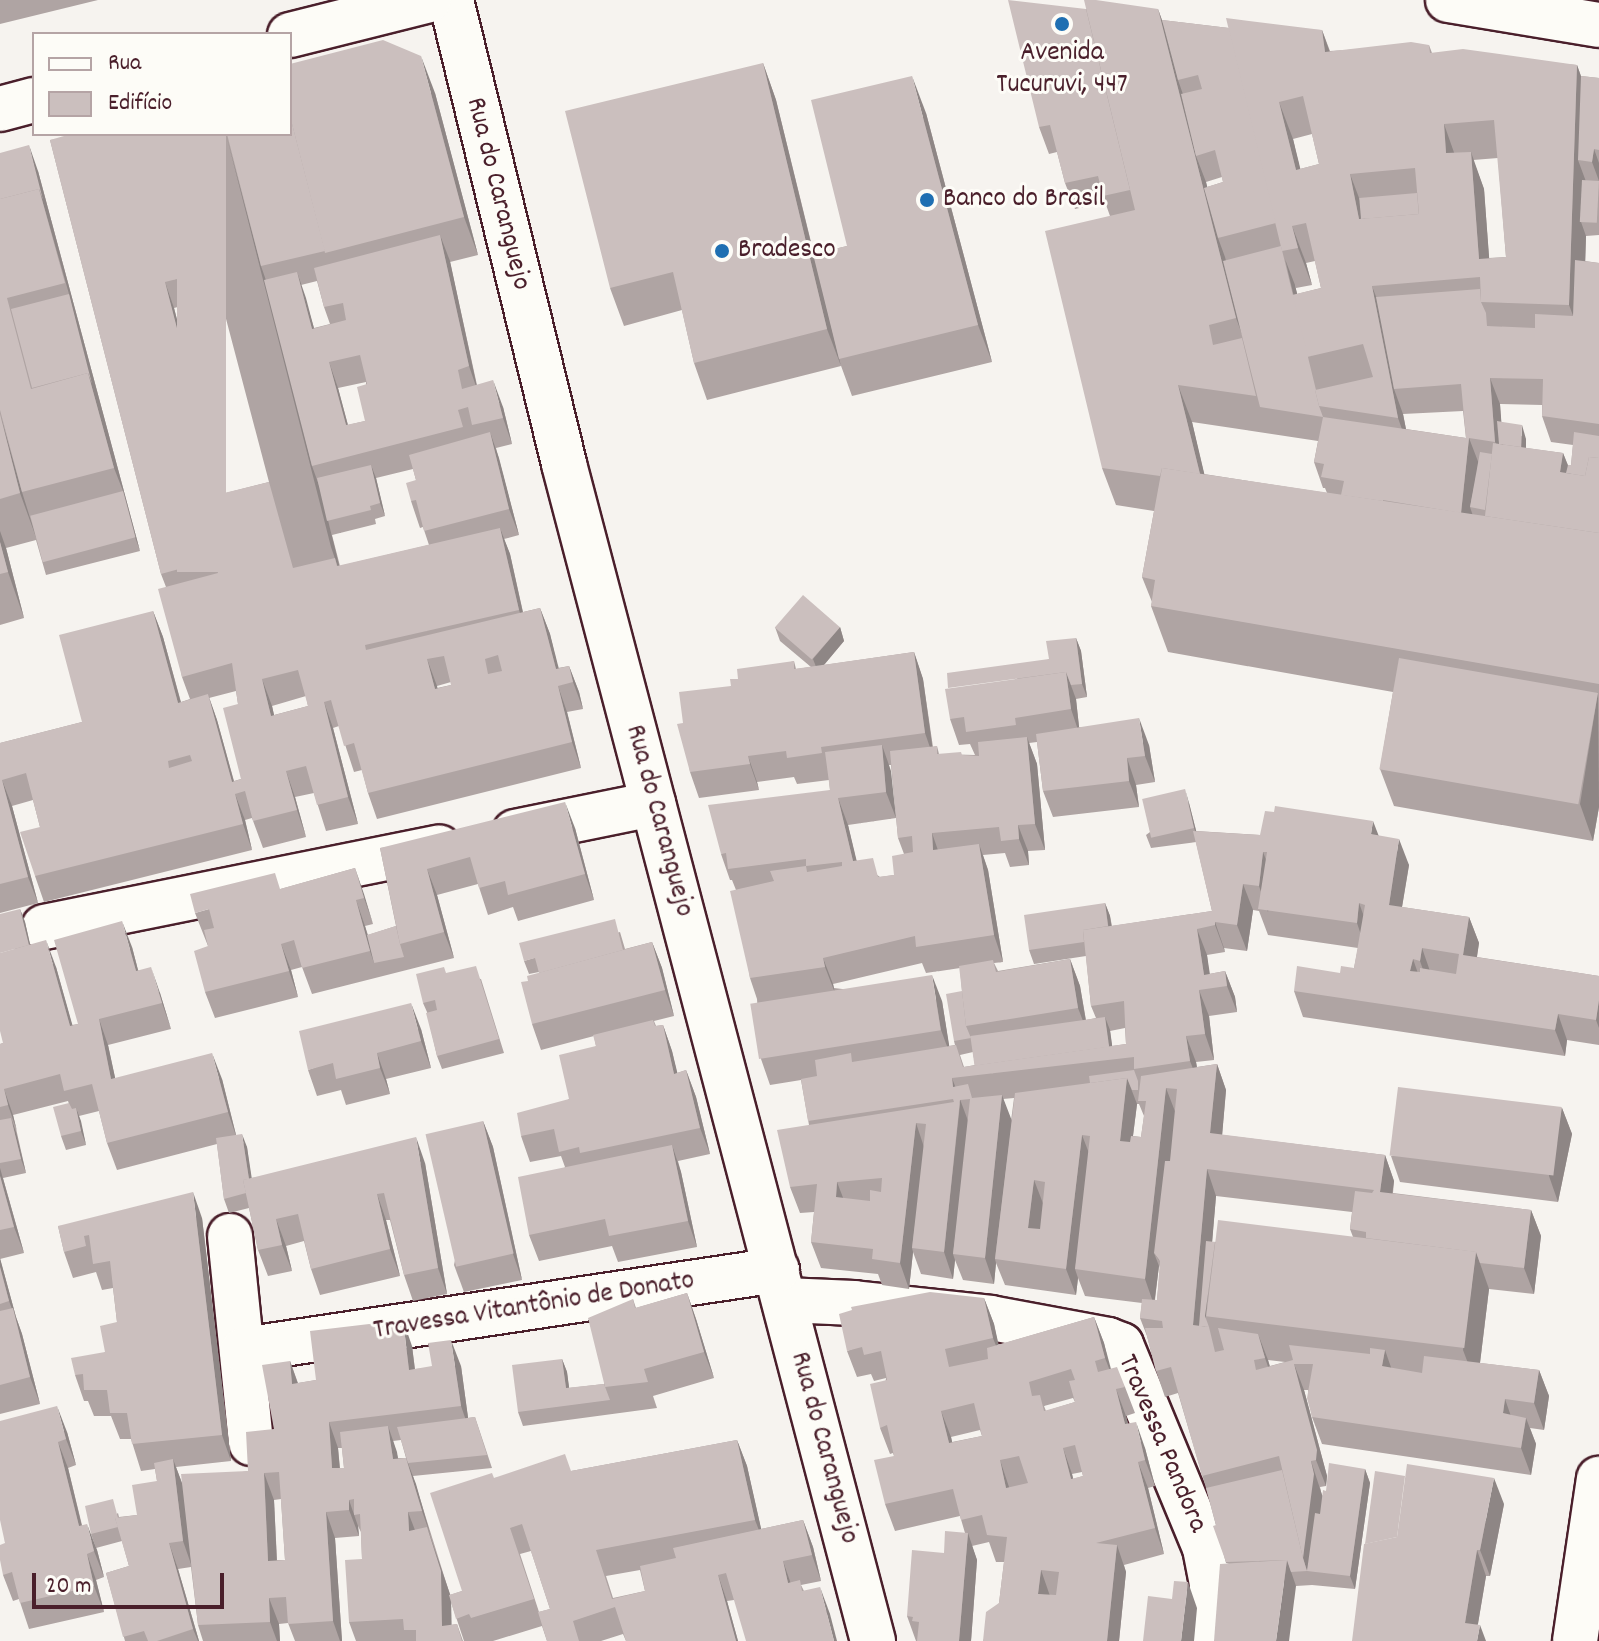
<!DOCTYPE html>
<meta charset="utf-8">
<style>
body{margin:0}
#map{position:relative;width:1599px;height:1641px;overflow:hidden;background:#f6f3ef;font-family:Dekko,sans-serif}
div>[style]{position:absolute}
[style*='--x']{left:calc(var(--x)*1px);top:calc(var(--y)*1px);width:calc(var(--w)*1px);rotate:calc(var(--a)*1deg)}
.roads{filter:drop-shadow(2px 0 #4a1f2b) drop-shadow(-2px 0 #4a1f2b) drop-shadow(0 2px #4a1f2b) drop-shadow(0 -2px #4a1f2b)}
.minor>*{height:44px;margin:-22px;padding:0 22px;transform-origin:22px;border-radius:22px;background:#fdfcf7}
.major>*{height:44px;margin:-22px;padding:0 22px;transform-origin:22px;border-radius:22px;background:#fdfcf7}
.wall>*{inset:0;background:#afa4a3}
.shaded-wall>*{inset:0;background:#8e8685}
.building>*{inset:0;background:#cbbfbe;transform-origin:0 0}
.dots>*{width:22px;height:22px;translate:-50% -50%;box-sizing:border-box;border:4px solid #fdfcf7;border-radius:50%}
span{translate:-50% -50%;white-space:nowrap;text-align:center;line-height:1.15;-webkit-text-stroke:6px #fdfcf7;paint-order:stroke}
.poi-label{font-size:28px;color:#4a1f2b}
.left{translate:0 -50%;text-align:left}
.street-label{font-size:28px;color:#4a1f2b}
.legend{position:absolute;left:32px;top:32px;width:260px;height:104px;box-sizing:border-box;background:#fdfcf7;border:2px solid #b5a4a5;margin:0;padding:10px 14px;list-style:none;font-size:24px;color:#4a1f2b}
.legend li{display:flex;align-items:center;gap:16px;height:40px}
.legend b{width:40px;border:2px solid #b5a4a5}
.scale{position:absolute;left:32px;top:1573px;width:192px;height:36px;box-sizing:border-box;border:4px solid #4a1f2b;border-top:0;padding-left:10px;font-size:24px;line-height:28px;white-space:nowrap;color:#4a1f2b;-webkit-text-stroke:6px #fdfcf7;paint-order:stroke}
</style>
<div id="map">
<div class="roads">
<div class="minor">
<div style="--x:451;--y:0;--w:478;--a:76.3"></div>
<div style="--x:564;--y:464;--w:1217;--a:75.29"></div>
<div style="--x:515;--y:832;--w:141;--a:-11.5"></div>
<div style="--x:44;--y:927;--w:403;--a:-11.4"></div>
<div style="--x:230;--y:1236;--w:208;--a:84.2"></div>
<div style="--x:784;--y:1300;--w:70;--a:2.5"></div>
<div style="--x:854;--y:1303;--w:138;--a:6.2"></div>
<div style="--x:991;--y:1318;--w:119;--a:10.6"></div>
<div style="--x:1108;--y:1340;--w:14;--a:21"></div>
<div style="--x:1121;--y:1345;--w:220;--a:67.5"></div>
<div style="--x:1205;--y:1548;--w:36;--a:79"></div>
<div style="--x:1212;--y:1583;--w:58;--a:92"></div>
<div style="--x:243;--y:1350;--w:540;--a:-8.52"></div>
<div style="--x:1575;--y:1641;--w:164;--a:-81.6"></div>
</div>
<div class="major">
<div style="--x:1448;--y:0;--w:153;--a:9.4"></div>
<div style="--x:290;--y:35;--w:143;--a:-14.1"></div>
<div style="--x:0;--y:109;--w:35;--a:-15"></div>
</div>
</div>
<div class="wall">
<div style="clip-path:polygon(0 0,98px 0,0 24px)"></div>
<div style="clip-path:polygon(evenodd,1086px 9px,1158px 9px,1162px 20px,1229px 28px,1322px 30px,1330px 51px,1429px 45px,1432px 53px,1577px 65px,1581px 76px,1599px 78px,1599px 235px,1586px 236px,1585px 261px,1599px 263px,1599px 807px,1593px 841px,1394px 806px,1380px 769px,1393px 692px,1168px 652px,1151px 606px,1152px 602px,1142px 577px,1154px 511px,1116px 505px,1102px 468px,1110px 216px,1105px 202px,1075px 209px,1065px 183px,1057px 152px,1049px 154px,1039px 127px,1086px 9px,1312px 134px,1319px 164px,1300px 169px,1293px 139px,1312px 134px,1086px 9px,1498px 158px,1506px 257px,1489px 258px,1484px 189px,1473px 160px,1498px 158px,1086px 9px,1222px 177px,1223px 182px,1207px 187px,1206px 182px,1222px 177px,1086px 9px,1315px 261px,1321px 288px,1297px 294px,1295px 285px,1296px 288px,1312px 285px,1306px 263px,1315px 261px,1086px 9px,1500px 404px,1542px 405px,1542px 416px,1551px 442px,1573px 445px,1571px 465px,1568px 465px,1563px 453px,1526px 448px,1526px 439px,1501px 422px,1500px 404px,1086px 9px,1463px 411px,1466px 438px,1406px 429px,1403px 414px,1463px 411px,1086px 9px,1192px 422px,1318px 441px,1314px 462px,1323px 488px,1325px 488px,1327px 493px,1204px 474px,1192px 422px)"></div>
<div style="clip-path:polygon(763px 63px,776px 100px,814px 254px,847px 246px,926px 113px,992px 362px,852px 396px,840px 363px,841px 366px,707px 400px,694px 363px,682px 310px,624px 326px,610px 288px)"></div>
<div style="clip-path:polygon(evenodd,435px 93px,478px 255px,450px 262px,477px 385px,503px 407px,512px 444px,496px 448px,519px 535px,504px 539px,510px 554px,523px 612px,540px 608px,550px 634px,558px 668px,569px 666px,579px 692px,583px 709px,567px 712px,581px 768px,377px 819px,368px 793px,362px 770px,354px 772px,339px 726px,333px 728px,358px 824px,326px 831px,314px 793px,295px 797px,306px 837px,263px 848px,252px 818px,245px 820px,252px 850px,44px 902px,35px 876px,40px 827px,33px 800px,12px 806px,38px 903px,0 913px,0 743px,82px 722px,153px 611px,163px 637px,181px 702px,190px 699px,182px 677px,166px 587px,161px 574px,50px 140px,435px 93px,317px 281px,324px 307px,330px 324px,314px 328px,301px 285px,317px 281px,435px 93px,220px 296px,269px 482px,222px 494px,174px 308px,220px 296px,435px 93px,366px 382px,365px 421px,348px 425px,338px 388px,366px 382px,435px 93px,413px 469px,416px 480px,411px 501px,420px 528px,423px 527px,429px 545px,340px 566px,331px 531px,332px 535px,376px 524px,375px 519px,385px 516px,376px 478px,413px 469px,435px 93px,451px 682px,451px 685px,437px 688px,437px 686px,451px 682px,435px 93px,236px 691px,238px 704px,241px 779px,234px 781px,217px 720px,209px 698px,236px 691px,435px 93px,306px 696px,308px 706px,274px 715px,272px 706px,306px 696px)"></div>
<div style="clip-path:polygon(0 153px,38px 171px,140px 551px,46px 575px,36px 540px,6px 548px,24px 618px,0 625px)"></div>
<div style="clip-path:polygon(evenodd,775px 627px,840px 627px,844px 641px,824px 665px,914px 652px,923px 679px,933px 747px,937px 746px,939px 754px,975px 755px,970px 744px,959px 745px,950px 719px,1049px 659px,1076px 638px,1081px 651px,1087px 697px,1076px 699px,1079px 727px,1149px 745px,1155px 782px,1136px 785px,1139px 807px,1053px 817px,1043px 791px,1037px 742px,1029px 743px,1037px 764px,1045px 850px,1028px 851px,1029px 865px,1010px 867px,1005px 853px,983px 855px,988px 870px,1003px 962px,994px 963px,998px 971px,1070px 959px,1080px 986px,1086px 1020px,1096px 1018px,1091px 1006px,1086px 956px,1034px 964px,1029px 950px,1105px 903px,1110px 916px,1112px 926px,1212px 911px,1196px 842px,1151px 848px,1146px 835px,1189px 803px,1196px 831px,1260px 835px,1379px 836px,1409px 865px,1402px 907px,1469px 917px,1479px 943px,1477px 957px,1599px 976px,1599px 1045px,1567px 1040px,1565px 1056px,1303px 1017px,1294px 991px,1354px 968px,1358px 948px,1268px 935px,1259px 911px,1253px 910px,1247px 951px,1224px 948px,1225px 952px,1207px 955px,1209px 974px,1225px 971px,1235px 997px,1237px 1012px,1209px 1016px,1214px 1060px,1196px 1062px,1197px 1067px,1217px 1064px,1226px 1090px,1222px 1135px,1385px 1155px,1394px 1181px,1393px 1193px,1531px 1210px,1541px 1236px,1534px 1294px,1489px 1289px,1480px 1363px,1539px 1370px,1549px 1396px,1544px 1430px,1530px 1428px,1536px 1444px,1531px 1475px,1322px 1444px,1312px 1417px,1308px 1390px,1304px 1390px,1327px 1476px,1326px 1486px,1320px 1487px,1322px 1496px,1326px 1491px,1365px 1469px,1370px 1483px,1355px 1589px,1312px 1585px,1296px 1586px,1226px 1563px,1206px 1488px,1178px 1393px,1165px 1397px,1156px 1371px,1147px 1336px,1140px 1318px,1142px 1303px,1085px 1296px,1078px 1278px,1076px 1295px,1005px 1285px,996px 1263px,994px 1284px,963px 1280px,955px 1260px,953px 1279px,921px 1274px,913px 1252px,909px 1289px,882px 1285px,878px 1274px,821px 1268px,811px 1242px,814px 1212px,800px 1213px,790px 1187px,809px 1125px,801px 1080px,770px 1085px,761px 1059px,757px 999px,750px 978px,736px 890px,732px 880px,730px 880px,721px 854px,830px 790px,829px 780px,797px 784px,794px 777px,757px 782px,759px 790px,699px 798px,690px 772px,683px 723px,731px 686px,738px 679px,794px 661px,796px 669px,811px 667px,780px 641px,775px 627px,889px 765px,891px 765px,898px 838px,904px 854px,894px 875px,880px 877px,856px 860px,848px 825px,896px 818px,889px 765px,775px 627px,922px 963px,926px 973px,960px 968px,962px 991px,954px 1041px,955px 1045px,949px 1046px,942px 1001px,834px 988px,833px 984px,922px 963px,775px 627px,1125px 1028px,1126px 1044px,1112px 1046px,1110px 1031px,1125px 1028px,775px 627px,973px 1052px,975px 1065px,964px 1067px,960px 1055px,973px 1052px,775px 627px,1014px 1098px,1011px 1121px,1003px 1099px,1014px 1098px,775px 627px,1137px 1104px,1139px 1104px,1144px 1116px,1141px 1137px,1133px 1136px,1137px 1104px,775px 627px,1216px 1196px,1352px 1212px,1350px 1229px,1353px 1237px,1212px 1242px,1216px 1196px,775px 627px,1159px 1265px,1160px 1268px,1157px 1300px,1155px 1300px,1159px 1265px,775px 627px,1268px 1360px,1285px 1362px,1270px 1366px,1268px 1360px)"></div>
<div style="clip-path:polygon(575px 828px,594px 900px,518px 921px,513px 907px,488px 915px,478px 884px,437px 895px,454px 958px,312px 994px,302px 967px,291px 970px,298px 997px,215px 1018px,205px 992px,208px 946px,195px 913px,355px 868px,373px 924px,365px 926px,368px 935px,396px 926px,380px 848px)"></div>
<div style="clip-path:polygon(20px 909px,25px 922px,30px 945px,56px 967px,72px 1025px,78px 1024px,132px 947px,138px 970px,160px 993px,171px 1029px,108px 1045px,115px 1078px,222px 1079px,236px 1135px,247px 1147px,251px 1178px,425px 1163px,447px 1294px,413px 1301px,404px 1275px,390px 1220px,386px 1220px,400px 1276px,320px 1295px,311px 1269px,304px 1241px,286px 1246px,292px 1271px,268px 1276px,258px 1250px,249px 1208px,229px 1213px,224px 1199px,217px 1144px,117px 1170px,107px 1143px,99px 1111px,79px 1116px,86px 1145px,66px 1150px,61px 1136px,69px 1104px,68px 1101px,13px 1115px,26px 1173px,3px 1178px,24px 1253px,0 1259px,16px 1317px,22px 1334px,40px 1404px,0 1414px,0 1044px,3px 1043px)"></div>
<div style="clip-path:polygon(620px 932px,625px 949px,652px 942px,662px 968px,674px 1016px,654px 1021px,656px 1026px,663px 1025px,672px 1051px,677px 1073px,686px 1070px,696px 1097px,710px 1154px,678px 1161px,681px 1172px,697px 1247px,618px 1262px,612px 1246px,539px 1261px,529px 1235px,565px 1167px,561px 1156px,530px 1162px,521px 1136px,569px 1099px,596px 1046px,594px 1036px,541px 1050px,532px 1024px,539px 973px,539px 972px,529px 974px,524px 961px)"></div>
<div style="clip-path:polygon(446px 973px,481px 979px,504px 1053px,442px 1069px,437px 1056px,427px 1012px,423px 1003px)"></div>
<div style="clip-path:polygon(421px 1029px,431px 1068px,386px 1079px,390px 1094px,346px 1105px,341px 1090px,317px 1096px,308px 1070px)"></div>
<div style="clip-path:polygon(1562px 1108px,1572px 1134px,1558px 1202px,1400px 1182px,1391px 1156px)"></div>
<div style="clip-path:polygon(483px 1121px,493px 1147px,522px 1280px,464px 1292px,454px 1265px)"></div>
<div style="clip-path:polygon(evenodd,202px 1218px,231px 1461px,176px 1467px,182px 1483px,248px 1471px,274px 1429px,290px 1361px,298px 1383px,316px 1380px,412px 1346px,415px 1369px,461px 1366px,468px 1418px,475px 1417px,492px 1468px,413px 1476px,450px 1595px,462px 1591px,494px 1478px,571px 1471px,737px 1440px,747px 1466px,761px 1529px,803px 1520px,813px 1547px,821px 1581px,801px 1585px,804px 1591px,830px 1614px,734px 1600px,727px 1601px,738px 1641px,626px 1641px,623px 1634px,601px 1641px,547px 1641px,542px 1626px,493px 1641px,464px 1641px,451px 1602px,451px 1625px,457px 1624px,463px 1641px,356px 1641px,349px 1622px,362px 1559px,361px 1532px,358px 1526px,359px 1536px,335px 1538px,342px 1641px,295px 1641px,288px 1623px,279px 1624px,280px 1641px,203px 1641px,198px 1625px,191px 1567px,178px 1569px,199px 1641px,125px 1641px,106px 1573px,129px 1566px,122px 1541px,96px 1548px,91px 1534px,118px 1513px,119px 1517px,137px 1515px,157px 1481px,155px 1469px,141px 1471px,131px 1439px,120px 1439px,111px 1416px,94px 1416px,88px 1401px,84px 1401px,75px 1375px,105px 1352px,117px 1322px,113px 1288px,102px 1290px,96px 1272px,73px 1278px,64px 1252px,58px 1226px,202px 1218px,401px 1440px,406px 1458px,398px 1458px,393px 1441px,401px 1440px,202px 1218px,338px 1448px,342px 1448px,344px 1468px,340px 1468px,338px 1448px,202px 1218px,281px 1499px,285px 1560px,277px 1560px,274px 1500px,281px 1499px,202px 1218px,531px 1551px,550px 1609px,539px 1612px,520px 1554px,531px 1551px,202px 1218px,640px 1570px,645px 1591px,613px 1598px,606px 1576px,640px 1570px)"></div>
<div style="clip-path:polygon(687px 1293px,696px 1319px,714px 1378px,653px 1396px,657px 1408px,523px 1426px,518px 1412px,562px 1359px,567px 1372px,569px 1388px,604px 1384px,633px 1299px,636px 1308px)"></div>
<div style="clip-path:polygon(evenodd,984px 1298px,994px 1324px,998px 1345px,1094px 1317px,1104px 1343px,1110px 1369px,1125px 1387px,1135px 1413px,1126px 1416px,1128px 1424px,1145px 1448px,1155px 1486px,1148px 1488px,1164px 1554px,1124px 1565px,1126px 1572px,1119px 1641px,983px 1641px,999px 1603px,1004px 1562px,996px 1562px,989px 1542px,972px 1546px,977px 1560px,971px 1641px,916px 1641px,907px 1616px,944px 1553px,965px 1533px,960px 1516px,895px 1531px,885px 1504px,894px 1456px,893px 1453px,890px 1454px,880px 1428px,886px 1378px,874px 1381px,871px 1374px,857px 1377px,847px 1351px,984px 1298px,1073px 1398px,1075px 1402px,1046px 1411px,1044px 1406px,1073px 1398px,984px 1298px,980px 1430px,982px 1436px,952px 1442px,951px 1437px,980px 1430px,984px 1298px,1082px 1472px,1083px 1476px,1073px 1479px,1072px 1474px,1082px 1472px)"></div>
<div style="clip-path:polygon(0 1421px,67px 1432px,76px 1465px,68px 1468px,82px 1525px,97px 1550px,104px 1577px,96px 1580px,104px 1612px,29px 1629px,19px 1599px,13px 1601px,3px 1575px,5px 1543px)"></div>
<div style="clip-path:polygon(1504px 1504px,1490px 1576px,1486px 1576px,1478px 1624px,1352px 1641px)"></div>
</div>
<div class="shaded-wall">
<div style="clip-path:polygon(1158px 9px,1171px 46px,1178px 80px,1185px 100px,1196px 156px,1206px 182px,1220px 237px,1218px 238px,1225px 257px,1250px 356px,1236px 318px)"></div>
<div style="clip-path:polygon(1322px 30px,1335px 67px,1325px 52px)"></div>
<div style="clip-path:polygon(421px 56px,435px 93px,478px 255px,464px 217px)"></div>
<div style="clip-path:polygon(763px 63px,776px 100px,841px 366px,827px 329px)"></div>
<div style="clip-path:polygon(1577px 65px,1590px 102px,1578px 160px,1588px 187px,1581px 222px,1586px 236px,1583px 342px,1569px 305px)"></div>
<div style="clip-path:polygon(912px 76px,926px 113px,992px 362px,978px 325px)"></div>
<div style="clip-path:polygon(1279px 102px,1293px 139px,1310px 208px,1296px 170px)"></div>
<div style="clip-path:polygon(1444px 124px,1457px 161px,1446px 153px)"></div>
<div style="clip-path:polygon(226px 134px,261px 266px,270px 292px,312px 466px,320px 488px,344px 585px,331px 547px)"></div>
<div style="clip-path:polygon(29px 145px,38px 171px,140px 551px,135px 537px,123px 491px,114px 468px,88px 373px,69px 294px,39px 189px)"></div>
<div style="clip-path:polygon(1594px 149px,1599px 163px,1599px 181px,1592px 162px)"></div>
<div style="clip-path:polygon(1471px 152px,1484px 189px,1492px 296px,1479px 259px)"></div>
<div style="clip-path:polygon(1350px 174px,1364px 211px,1369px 242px,1359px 219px)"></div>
<div style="clip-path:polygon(1292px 226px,1306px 263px,1312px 285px,1298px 248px)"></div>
<div style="clip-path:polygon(440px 235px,450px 261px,478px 392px,469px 366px)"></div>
<div style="clip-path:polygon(1285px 259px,1295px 285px,1312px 356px,1308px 356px)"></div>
<div style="clip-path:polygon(297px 272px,306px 298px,321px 355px,312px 329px)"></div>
<div style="clip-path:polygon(165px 282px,174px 308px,229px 520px,220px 494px,209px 455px)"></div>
<div style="clip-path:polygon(1372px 286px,1386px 323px,1394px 389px,1403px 414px,1411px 455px,1398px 418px)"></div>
<div style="clip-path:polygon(329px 362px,338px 388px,355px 452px,346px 425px)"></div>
<div style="clip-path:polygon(1490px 378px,1500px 404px,1504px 456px,1495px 442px)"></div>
<div style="clip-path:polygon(493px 380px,503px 407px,512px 444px,503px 418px)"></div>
<div style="clip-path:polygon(1178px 385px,1192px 422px,1215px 519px,1202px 482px)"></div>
<div style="clip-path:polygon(0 414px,22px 492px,37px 540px,20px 493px)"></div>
<div style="clip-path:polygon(1522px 425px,1526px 439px,1526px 473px,1521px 459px)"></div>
<div style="clip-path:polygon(490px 432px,499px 458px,519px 535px,509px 509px)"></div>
<div style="clip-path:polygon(1469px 438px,1479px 464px,1470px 507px,1473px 516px,1461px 514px)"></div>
<div style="clip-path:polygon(1563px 453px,1573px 479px,1560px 472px)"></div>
<div style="clip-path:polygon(371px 465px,376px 478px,385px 516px,380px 503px)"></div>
<div style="clip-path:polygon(500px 528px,510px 554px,528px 636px,519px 610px)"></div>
<div style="clip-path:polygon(0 531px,6px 548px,24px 618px,8px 572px,0 542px)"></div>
<div style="clip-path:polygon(540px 608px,550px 634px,563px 685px,556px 669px)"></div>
<div style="clip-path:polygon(153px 611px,163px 637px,188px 729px,178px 703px)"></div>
<div style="clip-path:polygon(840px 627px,844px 641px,818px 672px,813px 659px)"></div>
<div style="clip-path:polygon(1076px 638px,1081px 651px,1087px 697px,1082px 684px)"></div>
<div style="clip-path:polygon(914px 652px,923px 679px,934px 759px,925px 733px)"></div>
<div style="clip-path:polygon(427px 659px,437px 686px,444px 715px,435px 689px)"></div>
<div style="clip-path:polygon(569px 666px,579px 692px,583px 709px,573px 682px)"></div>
<div style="clip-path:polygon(1066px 672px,1076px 699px,1080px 736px,1071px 709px)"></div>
<div style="clip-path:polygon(262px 679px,272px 706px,280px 742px,271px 716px)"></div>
<div style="clip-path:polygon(558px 686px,567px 712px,581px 768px,572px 742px)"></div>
<div style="clip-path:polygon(1598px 692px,1599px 807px,1593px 841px,1580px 804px)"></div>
<div style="clip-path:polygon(208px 694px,217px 720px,237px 793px,232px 782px)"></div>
<div style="clip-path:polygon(324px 702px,333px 728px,358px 824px,348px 797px)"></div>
<div style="clip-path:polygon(1139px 718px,1149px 745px,1155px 782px,1145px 756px)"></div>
<div style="clip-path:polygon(1027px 737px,1037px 764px,1045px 850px,1035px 824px)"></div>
<div style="clip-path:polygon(882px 745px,891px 771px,896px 818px,886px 792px)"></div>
<div style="clip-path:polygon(748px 756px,757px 782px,759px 790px,750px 764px)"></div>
<div style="clip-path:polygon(1127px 758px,1136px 785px,1139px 807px,1129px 781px)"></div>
<div style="clip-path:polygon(286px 771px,295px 797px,306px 837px,297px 810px)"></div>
<div style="clip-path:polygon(2px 780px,12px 806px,38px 903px,28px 877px)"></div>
<div style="clip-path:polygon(1185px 789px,1189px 803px,1199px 842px,1194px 828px)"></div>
<div style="clip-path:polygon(235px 794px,245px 820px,252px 850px,243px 824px)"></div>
<div style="clip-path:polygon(838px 798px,848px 825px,863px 887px,853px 861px)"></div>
<div style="clip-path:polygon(565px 802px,575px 828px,594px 900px,585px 874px)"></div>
<div style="clip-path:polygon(1373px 821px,1383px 847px,1371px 834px)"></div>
<div style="clip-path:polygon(1018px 825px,1028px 851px,1029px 865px,1019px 839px)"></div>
<div style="clip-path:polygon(932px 833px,941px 859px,933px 850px)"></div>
<div style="clip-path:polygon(1399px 839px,1409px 865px,1398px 931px,1389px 905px)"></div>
<div style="clip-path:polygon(979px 844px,988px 870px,1003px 962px,994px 935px)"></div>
<div style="clip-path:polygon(1263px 852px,1273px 878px,1268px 912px,1259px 886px)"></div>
<div style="clip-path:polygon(355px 868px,364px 894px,373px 924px,364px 898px)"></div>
<div style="clip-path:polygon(427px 869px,437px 895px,454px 958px,444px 932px)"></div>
<div style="clip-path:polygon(1243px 884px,1253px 910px,1247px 951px,1237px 925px)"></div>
<div style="clip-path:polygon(356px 900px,365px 926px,375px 963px,374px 963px,370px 951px)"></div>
<div style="clip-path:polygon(1105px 903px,1110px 916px,1115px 952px,1110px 938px)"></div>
<div style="clip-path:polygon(1359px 903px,1369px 930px,1366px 950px,1357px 923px)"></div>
<div style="clip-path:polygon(20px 909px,25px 922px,34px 961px,29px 948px)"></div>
<div style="clip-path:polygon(1469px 917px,1479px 943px,1473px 981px,1463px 955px)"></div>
<div style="clip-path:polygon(122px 921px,132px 947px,145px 997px,136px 971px)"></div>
<div style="clip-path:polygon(1215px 922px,1224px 948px,1225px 952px,1215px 925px)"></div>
<div style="clip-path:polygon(1197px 929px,1207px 955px,1212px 988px,1204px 975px)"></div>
<div style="clip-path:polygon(46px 940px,56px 967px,80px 1052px,70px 1026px)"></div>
<div style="clip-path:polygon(652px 942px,662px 968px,674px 1016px,665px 990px)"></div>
<div style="clip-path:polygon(281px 944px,291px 970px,298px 997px,289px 971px)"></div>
<div style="clip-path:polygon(1422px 948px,1431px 974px,1429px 987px,1420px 961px)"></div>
<div style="clip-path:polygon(823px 958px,833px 984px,835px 993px,825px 967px)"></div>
<div style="clip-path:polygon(1070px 959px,1080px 986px,1088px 1034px,1078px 1008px)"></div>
<div style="clip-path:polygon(1413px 959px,1422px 985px,1410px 971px)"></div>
<div style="clip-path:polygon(151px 967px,160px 993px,171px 1029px,162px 1003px)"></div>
<div style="clip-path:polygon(1225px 971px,1235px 997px,1237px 1012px,1227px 986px)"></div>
<div style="clip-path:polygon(932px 975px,942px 1001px,951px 1057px,941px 1030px)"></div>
<div style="clip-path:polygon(1199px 990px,1209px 1016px,1214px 1060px,1205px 1034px)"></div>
<div style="clip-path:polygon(1599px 1000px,1599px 1028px,1596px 1020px)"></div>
<div style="clip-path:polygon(411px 1003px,421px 1029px,431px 1068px,421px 1041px)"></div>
<div style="clip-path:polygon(1558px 1014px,1567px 1040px,1565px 1056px,1555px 1030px)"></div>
<div style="clip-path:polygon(1105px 1017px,1110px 1030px,1114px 1059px,1109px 1052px)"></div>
<div style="clip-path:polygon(99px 1019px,108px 1045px,121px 1105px,111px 1079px)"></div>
<div style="clip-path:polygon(663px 1025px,672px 1051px,684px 1100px,674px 1074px)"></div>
<div style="clip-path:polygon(1186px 1036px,1196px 1062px,1200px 1087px,1190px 1061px)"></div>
<div style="clip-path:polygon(212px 1053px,222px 1079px,237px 1139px,228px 1112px)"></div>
<div style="clip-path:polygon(377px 1053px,386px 1079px,390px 1094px,380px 1068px)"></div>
<div style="clip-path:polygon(1217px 1064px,1226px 1090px,1220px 1160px,1210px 1133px)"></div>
<div style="clip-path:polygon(686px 1070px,696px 1097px,710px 1154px,700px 1128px)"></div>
<div style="clip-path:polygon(952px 1078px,970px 1126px,953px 1254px,955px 1260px,953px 1279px,944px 1252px,960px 1104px,953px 1087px)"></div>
<div style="clip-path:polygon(1127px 1078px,1137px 1104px,1129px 1167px,1120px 1141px)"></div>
<div style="clip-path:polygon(1166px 1088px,1176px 1114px,1159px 1260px,1154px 1253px,1159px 1266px,1154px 1305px,1145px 1279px)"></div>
<div style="clip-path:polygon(4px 1089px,13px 1115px,17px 1131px,8px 1105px)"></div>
<div style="clip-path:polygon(1002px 1095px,1012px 1121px,995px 1259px,996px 1263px,994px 1284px,985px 1258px)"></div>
<div style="clip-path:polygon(76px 1108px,81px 1121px,86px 1145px,81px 1131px)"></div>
<div style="clip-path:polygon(1562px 1108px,1572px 1134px,1558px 1202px,1549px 1176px)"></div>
<div style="clip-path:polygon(11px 1118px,16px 1132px,26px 1173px,21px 1159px)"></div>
<div style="clip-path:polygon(483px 1121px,493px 1147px,522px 1280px,513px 1254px)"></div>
<div style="clip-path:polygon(916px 1123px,925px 1150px,912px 1248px,913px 1252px,909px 1289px,900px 1263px)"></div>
<div style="clip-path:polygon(242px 1134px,247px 1147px,256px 1206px,251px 1192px)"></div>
<div style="clip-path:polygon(1082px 1135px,1092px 1161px,1075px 1269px,1078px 1278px,1076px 1295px,1066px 1269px)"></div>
<div style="clip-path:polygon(416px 1137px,425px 1163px,447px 1294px,438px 1268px)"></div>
<div style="clip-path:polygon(672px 1145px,681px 1172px,697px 1247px,688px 1221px)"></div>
<div style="clip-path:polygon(1385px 1155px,1394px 1181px,1389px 1218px,1380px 1192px)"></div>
<div style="clip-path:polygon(0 1168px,24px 1253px,14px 1227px,0 1176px)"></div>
<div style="clip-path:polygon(1207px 1169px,1216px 1196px,1204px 1339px,1193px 1325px)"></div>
<div style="clip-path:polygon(1034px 1180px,1044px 1206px,1038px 1254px,1028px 1228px)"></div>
<div style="clip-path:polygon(837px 1182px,847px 1208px,836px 1197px)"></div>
<div style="clip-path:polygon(193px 1192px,202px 1218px,231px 1461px,222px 1435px)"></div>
<div style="clip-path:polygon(377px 1194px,386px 1220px,400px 1276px,390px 1249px)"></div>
<div style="clip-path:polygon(1531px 1210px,1541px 1236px,1534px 1294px,1524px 1268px)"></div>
<div style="clip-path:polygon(276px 1219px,286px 1246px,292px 1271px,282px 1245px)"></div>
<div style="clip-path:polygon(1476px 1252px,1489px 1289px,1477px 1387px,1463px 1350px)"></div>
<div style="clip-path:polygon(0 1258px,16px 1317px,22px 1334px,40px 1404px,30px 1377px,15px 1317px,9px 1301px,0 1267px)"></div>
<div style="clip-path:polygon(687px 1293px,696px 1319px,714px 1378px,704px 1352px)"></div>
<div style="clip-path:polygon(984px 1298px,994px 1324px,1003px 1364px,993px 1338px)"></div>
<div style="clip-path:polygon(1094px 1317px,1104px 1343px,1115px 1384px,1105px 1358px)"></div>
<div style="clip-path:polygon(403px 1320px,412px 1346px,418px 1396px,409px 1370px)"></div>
<div style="clip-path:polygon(1258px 1334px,1268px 1360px,1274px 1384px,1265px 1358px)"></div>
<div style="clip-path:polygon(451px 1340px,461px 1366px,470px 1432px,461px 1406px)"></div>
<div style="clip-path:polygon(1385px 1350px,1394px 1376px,1382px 1366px)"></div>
<div style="clip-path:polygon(562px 1359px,567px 1372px,571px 1402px,566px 1388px)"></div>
<div style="clip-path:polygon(290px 1361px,299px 1387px,292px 1384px)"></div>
<div style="clip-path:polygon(1294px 1364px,1304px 1390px,1327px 1476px,1326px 1486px,1316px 1460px)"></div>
<div style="clip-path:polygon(1539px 1370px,1549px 1396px,1544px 1430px,1534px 1403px)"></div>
<div style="clip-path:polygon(1116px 1389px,1126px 1416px,1135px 1451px,1125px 1424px)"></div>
<div style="clip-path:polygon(1505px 1399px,1514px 1425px,1503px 1413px)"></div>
<div style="clip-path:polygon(57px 1406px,67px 1432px,76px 1465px,66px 1439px)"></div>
<div style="clip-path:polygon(941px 1411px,951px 1437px,958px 1469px,949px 1443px)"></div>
<div style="clip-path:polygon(1526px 1418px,1536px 1444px,1531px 1475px,1521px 1448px)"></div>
<div style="clip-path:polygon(329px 1422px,338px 1448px,342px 1495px,332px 1468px)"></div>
<div style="clip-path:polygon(1136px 1422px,1145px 1448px,1155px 1486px,1145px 1460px)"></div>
<div style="clip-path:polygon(388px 1426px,397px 1452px,402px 1485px,393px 1459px)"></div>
<div style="clip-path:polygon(737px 1440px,747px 1466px,765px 1546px,755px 1520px)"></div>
<div style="clip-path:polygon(58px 1442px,68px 1468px,88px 1552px,79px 1526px)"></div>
<div style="clip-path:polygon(1063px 1448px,1072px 1474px,1080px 1506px,1071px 1479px)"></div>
<div style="clip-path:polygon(406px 1458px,416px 1484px,431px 1537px,422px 1511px)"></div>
<div style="clip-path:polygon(173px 1459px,183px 1486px,192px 1567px,183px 1541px)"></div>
<div style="clip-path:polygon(1000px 1460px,1009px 1487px,1016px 1514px,1006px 1488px)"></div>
<div style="clip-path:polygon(1311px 1461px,1324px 1501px,1307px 1571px,1303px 1558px)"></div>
<div style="clip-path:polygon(1138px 1462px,1148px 1488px,1164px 1554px,1155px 1528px)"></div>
<div style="clip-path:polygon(1365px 1469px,1370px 1483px,1355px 1589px,1350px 1576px)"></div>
<div style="clip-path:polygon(264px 1473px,274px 1500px,278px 1587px,268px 1561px)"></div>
<div style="clip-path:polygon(1494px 1478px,1504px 1504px,1490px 1576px,1480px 1550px)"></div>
<div style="clip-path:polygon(349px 1500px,358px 1526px,359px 1536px,349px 1510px)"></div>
<div style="clip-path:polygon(326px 1512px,335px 1538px,342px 1641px,340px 1641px,333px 1621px)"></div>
<div style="clip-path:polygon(408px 1512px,418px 1538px,409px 1531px)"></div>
<div style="clip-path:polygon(803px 1520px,813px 1547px,821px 1581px,812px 1555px)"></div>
<div style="clip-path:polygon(87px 1524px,97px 1550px,104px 1577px,94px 1551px)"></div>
<div style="clip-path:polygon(427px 1527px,451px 1597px,452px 1641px,442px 1626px)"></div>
<div style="clip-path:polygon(968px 1533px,977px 1560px,971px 1641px,959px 1641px)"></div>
<div style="clip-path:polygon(169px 1543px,178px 1569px,199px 1641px,198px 1641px,193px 1629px)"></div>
<div style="clip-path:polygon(1117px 1545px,1126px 1572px,1119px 1641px,1107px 1641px)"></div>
<div style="clip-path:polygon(1477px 1550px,1486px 1576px,1475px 1641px,1465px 1623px)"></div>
<div style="clip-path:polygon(87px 1554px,96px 1580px,104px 1612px,94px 1586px)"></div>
<div style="clip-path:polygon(1287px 1560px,1296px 1586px,1289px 1641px,1276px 1641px)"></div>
<div style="clip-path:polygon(783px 1561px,792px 1587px,788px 1583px)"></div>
<div style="clip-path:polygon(1041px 1570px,1050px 1596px,1038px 1594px)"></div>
<div style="clip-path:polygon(718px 1575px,727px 1601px,738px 1641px,736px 1641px)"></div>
<div style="clip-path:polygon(1188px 1582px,1197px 1608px,1194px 1641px,1181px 1641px)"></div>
<div style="clip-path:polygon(820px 1587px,830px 1614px,837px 1641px,834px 1641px)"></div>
<div style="clip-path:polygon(269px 1598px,279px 1624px,280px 1641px,277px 1641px,270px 1622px)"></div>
<div style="clip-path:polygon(1480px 1625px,1486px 1641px,1477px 1641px)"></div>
</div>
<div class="building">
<div style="clip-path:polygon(1008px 0,1086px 9px,1130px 190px,1103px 196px,1098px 176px,1065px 183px,1050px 125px,1039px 127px)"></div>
<div style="clip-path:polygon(1084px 0,1096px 0,1158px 9px,1236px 318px,1209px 325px,1213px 345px,1242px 338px,1256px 396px,1178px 385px,1200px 474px,1162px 468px,1160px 476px,1102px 468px,1045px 231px,1135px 210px)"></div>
<div style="clip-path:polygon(evenodd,1226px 18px,1322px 30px,1325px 52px,1411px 42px,1429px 45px,1430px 53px,1463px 49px,1577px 65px,1569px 305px,1481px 302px,1480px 277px,1372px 286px,1398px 418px,1319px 406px,1315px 390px,1373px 377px,1363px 344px,1307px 357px,1292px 295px,1321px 288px,1306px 223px,1292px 226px,1298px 248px,1282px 251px,1226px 18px,1303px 96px,1319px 164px,1296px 170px,1279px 102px,1303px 96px,1226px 18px,1494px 120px,1506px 257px,1479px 259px,1471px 152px,1446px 153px,1444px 124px,1494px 120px,1226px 18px,1415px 168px,1419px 214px,1359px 219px,1350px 174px,1415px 168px)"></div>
<div style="clip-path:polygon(1162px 20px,1229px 28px,1276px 223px,1218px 238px,1204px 188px,1223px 182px,1215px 150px,1196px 156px,1181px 94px,1202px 89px,1198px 75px,1178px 80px)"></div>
<div style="clip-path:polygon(383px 40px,421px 56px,464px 217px,325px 253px,290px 116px,290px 64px)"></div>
<div style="clip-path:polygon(763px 63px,827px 329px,694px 363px,673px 272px,610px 288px,565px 111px)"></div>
<div style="clip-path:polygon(912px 76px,978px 325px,839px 359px,813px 254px,847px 246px,811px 100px)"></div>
<div style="clip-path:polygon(1581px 76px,1599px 78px,1599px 150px,1594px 149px,1592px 162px,1578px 160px)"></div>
<div style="clip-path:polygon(290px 116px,325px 251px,261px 266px,227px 134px,290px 134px)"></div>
<div style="clip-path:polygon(evenodd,71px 134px,177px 134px,213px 270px,165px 282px,220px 494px,269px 482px,293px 568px,335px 558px,337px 566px,500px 528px,519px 610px,365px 645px,366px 650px,540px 608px,556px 669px,569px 666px,573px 682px,558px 686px,572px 742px,368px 793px,354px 743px,344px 746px,331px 700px,324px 702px,348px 797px,317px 805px,306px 766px,286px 771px,297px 810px,253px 821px,245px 791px,235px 794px,243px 824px,35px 876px,20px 832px,40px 827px,26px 773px,2px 780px,28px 877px,0 884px,0 743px,82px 722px,59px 635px,153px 611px,178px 703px,208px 694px,232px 782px,241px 779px,223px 708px,238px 704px,232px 663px,182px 677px,158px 589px,218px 573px,215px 559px,161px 574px,50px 140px,71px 134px,498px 655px,502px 671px,488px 674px,485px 659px,498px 655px,71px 134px,444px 656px,451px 685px,435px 689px,427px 659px,444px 656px,71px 134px,298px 670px,308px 706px,271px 716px,262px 679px,298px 670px,71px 134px,190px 755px,192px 761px,169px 768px,168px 761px,190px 755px)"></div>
<div style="left:177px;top:134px;width:49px;height:438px"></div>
<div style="clip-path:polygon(29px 145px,43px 200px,39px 189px,0 199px,0 153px)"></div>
<div style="left:1582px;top:180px;width:17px;height:42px;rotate:3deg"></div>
<div style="clip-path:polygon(39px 189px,65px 283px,7px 298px,31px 389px,88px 373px,114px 468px,22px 492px,0 410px,0 199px)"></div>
<div style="left:1417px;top:193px;width:21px;height:58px;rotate:85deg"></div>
<div style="clip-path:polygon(evenodd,440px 235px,469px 366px,458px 370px,462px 389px,493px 380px,503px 418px,472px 425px,468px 407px,458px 410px,463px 427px,312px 466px,264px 280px,297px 272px,312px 329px,346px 320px,343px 303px,324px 307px,314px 268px,440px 235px,360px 355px,367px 384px,357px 387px,365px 421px,346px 425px,329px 362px,360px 355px)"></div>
<div style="clip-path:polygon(1281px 246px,1316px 390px,1315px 390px,1319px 406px,1323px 417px,1260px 407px,1223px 261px)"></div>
<div style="clip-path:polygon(1575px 260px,1599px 263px,1599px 424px,1542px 416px,1543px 379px,1490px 378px,1495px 442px,1469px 438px,1461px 513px,1383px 500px,1383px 501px,1341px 495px,1344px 481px,1321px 477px,1324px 464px,1314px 462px,1323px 417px,1466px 438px,1461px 384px,1394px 389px,1376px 297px,1480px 289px,1481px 302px,1486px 313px,1487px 326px,1535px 328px,1535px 314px,1573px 316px)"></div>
<div style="clip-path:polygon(69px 294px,92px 384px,88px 373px,32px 388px,11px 309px)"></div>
<div style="clip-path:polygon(0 414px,20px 493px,0 499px)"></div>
<div style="clip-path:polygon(1497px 421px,1522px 425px,1521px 447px,1499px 444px)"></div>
<div style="clip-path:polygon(490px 432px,509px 509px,424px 531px,416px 500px,411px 501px,406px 483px,416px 480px,409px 455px)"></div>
<div style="clip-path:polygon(1574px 432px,1599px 436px,1599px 458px,1589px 457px,1585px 476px,1566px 473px,1568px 465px,1571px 465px)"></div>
<div style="clip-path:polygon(1493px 443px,1563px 453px,1560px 472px,1585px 476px,1589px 457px,1599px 458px,1599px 533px,1485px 516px)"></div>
<div style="clip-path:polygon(1480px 452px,1492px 454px,1485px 510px,1470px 507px)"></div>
<div style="clip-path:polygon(371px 465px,380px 503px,370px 506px,371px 510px,327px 521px,317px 478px)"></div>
<div style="clip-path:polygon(1162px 468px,1599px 533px,1599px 684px,1151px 606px,1155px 580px,1142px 577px)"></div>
<div style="left:123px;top:491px;width:48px;height:96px;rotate:75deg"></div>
<div style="clip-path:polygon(0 542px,8px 572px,0 574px)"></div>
<div style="left:803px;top:595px;width:49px;height:43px;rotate:41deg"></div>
<div style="clip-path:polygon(1076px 638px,1082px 684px,1071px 685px,1066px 672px,948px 688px,947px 673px,1049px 659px,1046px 641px)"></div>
<div style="clip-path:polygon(914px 652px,925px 733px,821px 747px,822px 753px,787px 758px,786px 751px,748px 756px,750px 764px,690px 772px,677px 724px,683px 723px,679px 692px,731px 686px,730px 679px,738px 679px,737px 669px,794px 661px,794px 669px)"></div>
<div style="left:1399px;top:658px;width:202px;height:113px;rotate:10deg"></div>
<div style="clip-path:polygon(1066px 672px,1071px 709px,1015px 718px,1016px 725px,966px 732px,964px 717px,950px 719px,945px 689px)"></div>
<div style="clip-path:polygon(1139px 718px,1145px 756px,1127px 758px,1129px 781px,1043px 791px,1036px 734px)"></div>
<div style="clip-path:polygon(evenodd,1027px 737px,1035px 824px,1018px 825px,1019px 839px,1001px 841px,999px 827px,932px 833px,933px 850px,979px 844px,994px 935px,916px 947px,915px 936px,823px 958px,825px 967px,750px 978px,730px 891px,774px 881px,770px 871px,806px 866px,806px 859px,728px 869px,726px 853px,721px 854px,708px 805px,830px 790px,825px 752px,882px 745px,886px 792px,838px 798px,853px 861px,873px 858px,878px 877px,894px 875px,892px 856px,913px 852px,912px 836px,898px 838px,890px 751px,937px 746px,937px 754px,961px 752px,962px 755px,979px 756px,978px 742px,1027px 737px,842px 862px,842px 866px,807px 872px,806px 866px,842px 862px)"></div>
<div style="left:1185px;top:789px;width:40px;height:44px;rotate:77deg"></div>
<div style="clip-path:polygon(565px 802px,585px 874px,508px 895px,505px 881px,479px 888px,470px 857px,427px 869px,444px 932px,400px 944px,380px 848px)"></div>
<div style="clip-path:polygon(evenodd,1275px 806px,1373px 821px,1371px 834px,1399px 839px,1389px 905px,1469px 917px,1463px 955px,1599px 976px,1599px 1000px,1596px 1020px,1558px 1014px,1555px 1030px,1294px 991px,1297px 966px,1340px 973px,1341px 966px,1354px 968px,1365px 905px,1359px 903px,1357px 923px,1258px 909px,1267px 852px,1263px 852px,1259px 886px,1243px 884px,1237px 925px,1215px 922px,1215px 925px,1197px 929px,1204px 975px,1225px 971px,1227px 986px,1199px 990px,1205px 1034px,1186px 1036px,1190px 1061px,1134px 1069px,1134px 1057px,952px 1078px,953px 1087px,968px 1084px,972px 1098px,1002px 1095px,985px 1258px,953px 1254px,970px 1099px,960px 1100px,944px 1252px,912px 1248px,926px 1124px,916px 1123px,900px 1263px,872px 1259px,873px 1249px,811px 1242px,817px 1184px,790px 1187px,777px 1130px,954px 1102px,953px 1099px,808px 1121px,801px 1079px,817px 1076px,815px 1060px,851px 1053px,852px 1062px,956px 1045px,963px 1067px,1126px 1044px,1124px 1001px,1091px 1006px,1083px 930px,1212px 911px,1193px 831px,1260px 835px,1265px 811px,1274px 812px,1275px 806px,1422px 948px,1459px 954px,1456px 974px,1420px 968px,1420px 972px,1410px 971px,1413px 959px,1420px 961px,1422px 948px,1275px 806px,882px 1178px,881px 1192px,870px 1190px,870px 1201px,836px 1197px,837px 1182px,882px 1178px)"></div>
<div style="clip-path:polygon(355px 868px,364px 898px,356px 900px,370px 951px,302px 968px,294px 940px,281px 944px,289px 971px,205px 992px,194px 951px,208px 946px,204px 930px,214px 928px,209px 909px,195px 913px,190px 894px,275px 873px,280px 889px)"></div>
<div style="clip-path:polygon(1105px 903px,1108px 926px,1083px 930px,1084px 942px,1029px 950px,1024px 915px)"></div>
<div style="clip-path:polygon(20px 909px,29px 945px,0 953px,0 914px)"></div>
<div style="clip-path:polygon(615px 919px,623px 950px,539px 973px,535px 958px,524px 961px,519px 943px)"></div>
<div style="clip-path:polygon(122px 921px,136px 971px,151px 967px,162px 1003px,99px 1019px,111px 1079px,212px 1053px,228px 1112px,107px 1143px,92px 1084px,64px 1091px,60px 1074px,4px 1089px,8px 1105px,0 1107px,0 1044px,3px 1043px,0 1031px,0 953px,46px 940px,70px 1026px,78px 1024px,54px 940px)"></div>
<div style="clip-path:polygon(396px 926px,400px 944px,404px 957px,374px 963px,367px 935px)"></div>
<div style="clip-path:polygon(652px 942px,665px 990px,532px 1024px,521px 982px,528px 981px,527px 976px)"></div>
<div style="clip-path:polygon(1070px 959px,1078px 1008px,966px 1026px,959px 966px,993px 960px,996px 972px)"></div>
<div style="clip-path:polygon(476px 966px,499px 1039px,437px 1056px,426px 1013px,437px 1010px,435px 1000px,423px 1003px,416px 974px,444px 967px,446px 973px)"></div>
<div style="left:932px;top:975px;width:56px;height:184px;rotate:81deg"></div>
<div style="clip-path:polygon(962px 991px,966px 1026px,971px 1038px,954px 1041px,946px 994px)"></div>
<div style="clip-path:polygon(411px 1003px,421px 1041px,377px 1053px,380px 1068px,336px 1079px,333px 1063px,308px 1070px,299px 1031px)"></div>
<div style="left:1105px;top:1017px;width:30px;height:136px;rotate:82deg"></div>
<div style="clip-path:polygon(653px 1020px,655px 1026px,663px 1025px,674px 1074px,686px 1070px,700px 1128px,580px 1153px,579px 1147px,559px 1152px,554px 1129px,521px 1136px,517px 1113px,569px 1099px,559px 1055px,596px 1046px,593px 1035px)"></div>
<div style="clip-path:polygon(evenodd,1217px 1064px,1210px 1133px,1385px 1155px,1380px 1192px,1531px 1210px,1524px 1268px,1480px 1263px,1476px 1252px,1366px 1238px,1366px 1232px,1350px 1229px,1355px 1191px,1372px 1193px,1374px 1190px,1207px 1169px,1193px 1325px,1209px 1327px,1215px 1352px,1224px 1350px,1218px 1328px,1258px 1334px,1265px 1358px,1254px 1360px,1256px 1370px,1293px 1360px,1289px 1345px,1370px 1354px,1370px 1348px,1385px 1350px,1382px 1366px,1422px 1373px,1424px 1356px,1539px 1370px,1534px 1403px,1505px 1399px,1503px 1413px,1526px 1418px,1521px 1448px,1312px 1417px,1307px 1398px,1313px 1364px,1294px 1364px,1317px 1450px,1316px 1460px,1311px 1461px,1314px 1474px,1303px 1558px,1279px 1456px,1202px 1476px,1171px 1367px,1156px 1371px,1145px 1328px,1163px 1328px,1162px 1321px,1140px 1318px,1142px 1299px,1157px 1300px,1160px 1261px,1154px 1253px,1165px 1161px,1170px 1161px,1177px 1089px,1166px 1088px,1145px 1279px,1075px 1269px,1090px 1136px,1082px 1135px,1066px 1269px,995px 1259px,1015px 1093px,1127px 1078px,1120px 1141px,1130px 1142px,1131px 1136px,1141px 1137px,1146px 1101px,1138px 1101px,1141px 1076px,1217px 1064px,1034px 1180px,1045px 1182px,1040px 1229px,1028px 1228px,1034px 1180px)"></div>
<div style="clip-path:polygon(1134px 1070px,1138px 1081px,1138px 1090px,1132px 1090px,1127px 1078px,1090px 1083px,1089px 1076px)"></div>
<div style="left:1398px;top:1087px;width:165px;height:69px;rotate:7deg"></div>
<div style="clip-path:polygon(69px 1103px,72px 1109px,76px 1108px,81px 1131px,61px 1136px,53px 1107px)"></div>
<div style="clip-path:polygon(11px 1118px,21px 1159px,0 1163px,0 1120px)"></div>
<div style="left:483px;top:1121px;width:136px;height:59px;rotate:77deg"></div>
<div style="clip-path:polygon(242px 1134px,249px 1179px,243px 1180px,246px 1193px,224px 1199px,216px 1138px)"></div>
<div style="clip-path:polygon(416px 1137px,438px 1268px,404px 1275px,384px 1193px,377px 1194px,390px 1249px,311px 1269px,298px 1214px,276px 1219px,282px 1245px,258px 1250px,243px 1180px)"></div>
<div style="clip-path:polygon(672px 1145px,688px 1221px,609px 1236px,605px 1219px,529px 1235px,518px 1177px)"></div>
<div style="clip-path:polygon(0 1176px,14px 1227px,0 1230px)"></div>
<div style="clip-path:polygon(193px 1192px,222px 1435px,132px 1444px,127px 1413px,110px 1413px,107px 1390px,84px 1390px,83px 1374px,75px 1375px,71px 1358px,105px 1352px,100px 1326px,117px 1322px,110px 1261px,93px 1264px,89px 1235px,84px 1236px,86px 1246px,64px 1252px,58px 1226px)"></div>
<div style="left:1218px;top:1220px;width:260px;height:97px;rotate:7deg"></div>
<div style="clip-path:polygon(1206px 1241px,1215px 1242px,1205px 1316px,1209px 1327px,1199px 1326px)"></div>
<div style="clip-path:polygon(0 1267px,9px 1301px,0 1304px)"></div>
<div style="clip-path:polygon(evenodd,930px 1292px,984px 1298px,993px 1338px,945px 1349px,949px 1367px,988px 1359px,987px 1348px,1094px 1317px,1105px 1358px,1095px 1361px,1098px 1372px,1117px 1367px,1125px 1387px,1116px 1389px,1125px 1424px,1136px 1422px,1145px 1460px,1138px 1462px,1155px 1528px,1096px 1543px,1117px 1545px,1107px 1641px,983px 1641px,986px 1612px,999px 1603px,1007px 1537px,987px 1535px,982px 1515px,961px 1520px,953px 1489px,885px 1504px,874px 1460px,894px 1456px,887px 1425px,880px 1428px,870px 1384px,887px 1380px,881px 1351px,864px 1355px,862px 1347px,847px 1351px,839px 1314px,852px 1310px,851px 1307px,930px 1292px,1071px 1369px,1075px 1380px,1069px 1381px,1075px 1402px,1044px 1411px,1040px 1395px,1032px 1396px,1029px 1382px,1071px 1369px,930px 1292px,974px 1403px,982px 1436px,949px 1443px,941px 1411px,974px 1403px,930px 1292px,1075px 1445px,1083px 1476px,1071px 1479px,1063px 1448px,1075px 1445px,930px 1292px,1019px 1456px,1028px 1483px,1006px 1488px,1000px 1460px,1019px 1456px,930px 1292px,1041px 1570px,1059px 1572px,1056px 1595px,1038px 1594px,1041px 1570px)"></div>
<div style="clip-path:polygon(687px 1293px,704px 1352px,644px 1369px,648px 1382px,605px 1387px,588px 1318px,633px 1299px,635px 1308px)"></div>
<div style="clip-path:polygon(13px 1308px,30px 1377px,0 1385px,0 1311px)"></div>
<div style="clip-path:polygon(evenodd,403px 1320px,409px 1370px,432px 1366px,428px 1343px,451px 1340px,461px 1406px,329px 1422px,332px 1468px,344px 1468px,340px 1432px,388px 1426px,393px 1459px,406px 1458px,422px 1511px,408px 1512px,409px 1531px,427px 1527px,441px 1571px,442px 1626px,457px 1624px,462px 1641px,416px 1641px,416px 1630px,404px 1630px,403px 1619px,349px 1622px,345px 1560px,362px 1559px,360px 1514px,354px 1515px,354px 1499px,349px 1500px,349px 1510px,326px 1512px,333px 1621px,288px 1624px,286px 1597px,269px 1598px,270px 1622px,198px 1625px,181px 1474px,248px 1471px,246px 1432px,274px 1429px,262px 1365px,290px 1361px,292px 1384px,316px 1380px,310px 1331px,403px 1320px,279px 1472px,285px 1560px,268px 1561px,264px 1473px,279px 1472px)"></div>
<div style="clip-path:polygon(562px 1359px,566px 1388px,604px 1384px,610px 1400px,518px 1412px,512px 1365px)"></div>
<div style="clip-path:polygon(57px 1406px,66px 1439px,58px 1442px,79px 1526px,87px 1524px,94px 1551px,87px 1554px,94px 1586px,20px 1603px,12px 1572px,3px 1575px,0 1560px,0 1545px,5px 1543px,0 1520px,0 1421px)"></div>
<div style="clip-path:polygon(475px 1417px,487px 1455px,408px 1463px,397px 1427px)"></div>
<div style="clip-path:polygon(737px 1440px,755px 1520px,596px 1550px,612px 1599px,645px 1591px,640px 1566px,676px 1558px,673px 1548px,803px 1520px,812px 1555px,783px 1561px,788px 1583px,800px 1580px,802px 1591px,820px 1587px,834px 1641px,746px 1641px,726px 1573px,718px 1575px,736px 1641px,626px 1641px,615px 1607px,573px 1621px,579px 1641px,547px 1641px,538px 1612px,550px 1609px,522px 1524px,510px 1528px,534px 1599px,471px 1618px,469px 1614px,456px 1619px,449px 1595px,462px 1591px,430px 1493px,492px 1473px,494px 1478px,565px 1454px,571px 1471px)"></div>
<div style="clip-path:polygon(173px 1459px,183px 1541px,169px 1543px,193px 1629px,157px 1641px,148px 1641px,144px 1631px,123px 1637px,106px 1573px,129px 1566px,115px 1518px,137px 1515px,132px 1485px,157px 1481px,154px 1463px)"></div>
<div style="clip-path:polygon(1329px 1463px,1365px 1469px,1350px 1576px,1307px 1571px,1315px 1513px,1320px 1514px,1323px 1490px,1326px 1491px)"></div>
<div style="clip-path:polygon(1407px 1464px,1494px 1478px,1480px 1550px,1477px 1550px,1465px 1623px,1480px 1625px,1477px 1641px,1352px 1641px,1364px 1544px,1397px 1537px)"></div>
<div style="clip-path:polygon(1282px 1470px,1303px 1558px,1307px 1571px,1291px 1572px,1287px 1560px,1226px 1562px,1213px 1526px,1216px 1525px,1206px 1488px)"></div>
<div style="clip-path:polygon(1375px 1471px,1405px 1476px,1397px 1537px,1365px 1544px)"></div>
<div style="clip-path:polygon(113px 1499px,118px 1518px,115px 1518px,118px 1527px,91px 1534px,85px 1506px)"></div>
<div style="clip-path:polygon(945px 1531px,968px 1533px,959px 1641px,917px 1641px,919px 1622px,912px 1621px,913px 1617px,907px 1616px,912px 1550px,944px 1553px)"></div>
<div style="clip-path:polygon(1287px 1560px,1276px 1641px,1214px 1641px,1220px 1564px)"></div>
<div style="clip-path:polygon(1174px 1581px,1188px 1582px,1181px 1641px,1143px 1641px,1148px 1596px,1172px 1599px)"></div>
</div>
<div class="dots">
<div style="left:1062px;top:24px;background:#1f6fb2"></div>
<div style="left:927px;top:200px;background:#1f6fb2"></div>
<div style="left:722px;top:251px;background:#1f6fb2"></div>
</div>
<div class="poi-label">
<span style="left:1062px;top:70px">Avenida<br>Tucuruvi, 447</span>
<span class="left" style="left:943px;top:200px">Banco do Brasil</span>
<span class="left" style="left:738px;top:251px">Bradesco</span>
</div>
<div class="street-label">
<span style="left:497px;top:194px;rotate:76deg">Rua do Caranguejo</span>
<span style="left:658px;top:821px;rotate:75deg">Rua do Caranguejo</span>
<span style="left:534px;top:1307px;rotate:-9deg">Travessa Vitantônio de Donato</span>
<span style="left:1161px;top:1444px;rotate:67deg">Travessa Pandora</span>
<span style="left:823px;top:1448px;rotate:75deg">Rua do Caranguejo</span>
</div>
<ul class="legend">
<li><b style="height:10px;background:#fdfcf7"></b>Rua</li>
<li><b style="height:22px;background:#cbbfbe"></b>Edifício</li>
</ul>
<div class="scale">20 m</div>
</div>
